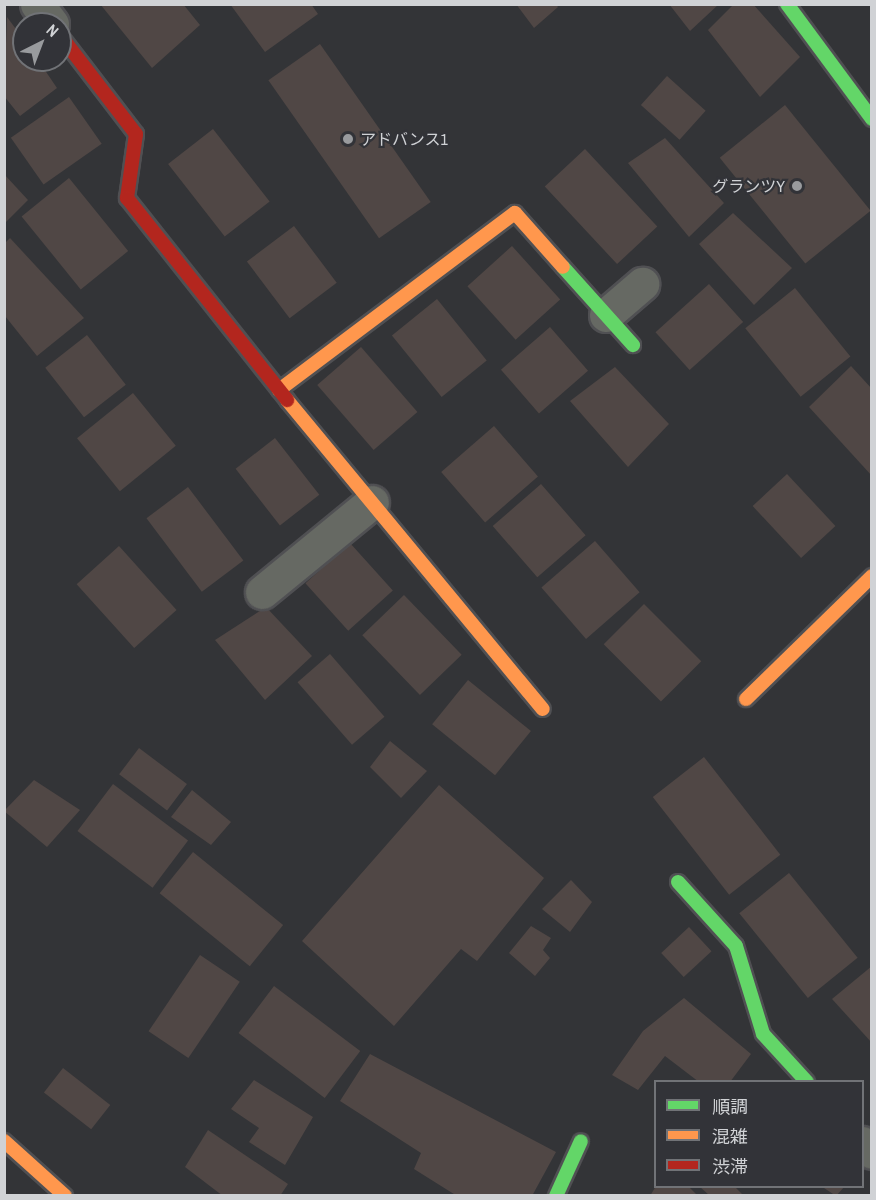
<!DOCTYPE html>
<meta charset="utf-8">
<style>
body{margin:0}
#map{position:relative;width:876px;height:1200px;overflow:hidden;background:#333437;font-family:"Archivo Narrow","Noto Sans JP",sans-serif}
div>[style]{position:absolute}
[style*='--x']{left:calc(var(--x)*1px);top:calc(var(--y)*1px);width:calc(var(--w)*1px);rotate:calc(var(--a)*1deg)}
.building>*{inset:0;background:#504745;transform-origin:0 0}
.roads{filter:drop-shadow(2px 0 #505053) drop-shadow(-2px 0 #505053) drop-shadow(0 2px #505053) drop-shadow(0 -2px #505053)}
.street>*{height:33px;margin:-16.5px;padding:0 16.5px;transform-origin:16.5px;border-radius:16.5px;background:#666963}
.fast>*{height:14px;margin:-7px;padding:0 7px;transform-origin:7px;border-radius:7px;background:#63d668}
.slow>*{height:14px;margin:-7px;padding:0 7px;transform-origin:7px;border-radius:7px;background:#ff974d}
.jam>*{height:14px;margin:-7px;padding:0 7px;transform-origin:7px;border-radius:7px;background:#b3261e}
.dots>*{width:16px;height:16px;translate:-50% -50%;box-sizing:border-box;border:3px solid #323338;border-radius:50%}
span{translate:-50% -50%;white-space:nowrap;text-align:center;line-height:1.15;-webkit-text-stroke:4.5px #323338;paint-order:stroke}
.poi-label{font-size:16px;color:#d0d2d5}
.left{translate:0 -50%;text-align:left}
.right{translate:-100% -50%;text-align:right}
.frame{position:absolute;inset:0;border:6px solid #d0d2d5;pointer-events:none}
.legend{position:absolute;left:654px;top:1080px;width:210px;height:108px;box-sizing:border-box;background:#323338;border:2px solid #717377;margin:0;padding:8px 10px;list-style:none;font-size:18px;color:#d0d2d5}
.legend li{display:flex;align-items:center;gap:12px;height:30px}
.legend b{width:30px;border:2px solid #717377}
.north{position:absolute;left:12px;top:12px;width:60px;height:60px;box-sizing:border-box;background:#323338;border:2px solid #717377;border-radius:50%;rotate:42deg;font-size:16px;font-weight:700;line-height:24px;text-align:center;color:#d0d2d5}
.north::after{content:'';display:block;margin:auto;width:21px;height:27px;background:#999b9e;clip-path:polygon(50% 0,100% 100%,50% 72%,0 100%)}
</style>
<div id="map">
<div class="building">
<div style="clip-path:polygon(100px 4px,183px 4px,200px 25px,152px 68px)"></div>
<div style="clip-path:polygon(230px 4px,311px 4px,318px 14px,265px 52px)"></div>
<div style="clip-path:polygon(516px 4px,556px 4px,558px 7px,534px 28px)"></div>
<div style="clip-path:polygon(669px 4px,719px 4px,690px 31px)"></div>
<div style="clip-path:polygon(734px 4px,753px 4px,800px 57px,760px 97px,708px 30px)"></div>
<div style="clip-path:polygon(7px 17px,24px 40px,24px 60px,38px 60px,57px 88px,20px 116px,4px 96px)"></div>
<div style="left:320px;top:44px;width:193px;height:63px;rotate:55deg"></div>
<div style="left:667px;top:76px;width:52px;height:39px;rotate:42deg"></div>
<div style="left:69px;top:97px;width:57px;height:71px;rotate:55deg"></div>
<div style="left:785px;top:105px;width:136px;height:84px;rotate:51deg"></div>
<div style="left:213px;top:129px;width:92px;height:57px;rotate:52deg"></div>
<div style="clip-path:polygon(665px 138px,724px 203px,689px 237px,628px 163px)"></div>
<div style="left:585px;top:149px;width:106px;height:55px;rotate:47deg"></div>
<div style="clip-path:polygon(4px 174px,28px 200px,4px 224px)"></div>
<div style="left:69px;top:178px;width:94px;height:61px;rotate:51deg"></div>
<div style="clip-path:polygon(733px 213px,792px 268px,754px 305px,699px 244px)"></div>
<div style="left:294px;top:226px;width:71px;height:59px;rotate:53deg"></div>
<div style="clip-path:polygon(10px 238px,84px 318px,37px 356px,5px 316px,5px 243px)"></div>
<div style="left:512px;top:246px;width:72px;height:60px;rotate:48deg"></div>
<div style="left:709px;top:284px;width:51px;height:72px;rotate:48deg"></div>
<div style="left:795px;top:288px;width:88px;height:64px;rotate:51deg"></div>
<div style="left:437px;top:299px;width:79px;height:58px;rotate:51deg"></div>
<div style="left:550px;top:327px;width:58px;height:65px;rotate:49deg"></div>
<div style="left:87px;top:335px;width:63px;height:53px;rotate:52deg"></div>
<div style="left:361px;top:347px;width:86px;height:58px;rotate:49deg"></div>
<div style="clip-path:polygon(851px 366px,872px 389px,872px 476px,809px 407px)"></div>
<div style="clip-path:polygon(615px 367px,669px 424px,628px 467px,570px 401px)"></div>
<div style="left:133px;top:393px;width:68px;height:72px;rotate:51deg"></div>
<div style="left:494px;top:426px;width:67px;height:70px;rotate:49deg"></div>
<div style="left:275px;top:438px;width:72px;height:50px;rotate:52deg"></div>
<div style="left:787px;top:474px;width:71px;height:47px;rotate:47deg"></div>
<div style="left:541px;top:484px;width:68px;height:64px;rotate:49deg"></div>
<div style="left:188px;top:487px;width:92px;height:52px;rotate:53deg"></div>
<div style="left:595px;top:541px;width:68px;height:71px;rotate:49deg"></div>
<div style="left:350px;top:543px;width:64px;height:60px;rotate:48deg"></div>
<div style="left:119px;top:546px;width:86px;height:57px;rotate:48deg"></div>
<div style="left:404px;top:595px;width:83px;height:58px;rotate:46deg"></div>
<div style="left:644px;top:604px;width:81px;height:57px;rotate:45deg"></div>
<div style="clip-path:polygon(266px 607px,312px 656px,265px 700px,215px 640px)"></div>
<div style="left:330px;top:654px;width:83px;height:43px;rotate:49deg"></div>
<div style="left:468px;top:680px;width:81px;height:57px;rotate:39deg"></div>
<div style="clip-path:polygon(390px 741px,427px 771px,401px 798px,370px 767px)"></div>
<div style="left:139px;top:748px;width:60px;height:33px;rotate:37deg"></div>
<div style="left:704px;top:757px;width:124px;height:65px;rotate:52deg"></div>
<div style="clip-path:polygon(34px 780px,80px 810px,47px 847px,4px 811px)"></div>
<div style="left:113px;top:784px;width:94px;height:59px;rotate:37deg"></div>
<div style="clip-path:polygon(439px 785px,544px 878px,477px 961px,461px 949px,394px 1026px,302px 941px)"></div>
<div style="clip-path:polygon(192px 790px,231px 822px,211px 845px,171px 817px)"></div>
<div style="left:193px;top:852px;width:116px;height:53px;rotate:39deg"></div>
<div style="left:789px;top:873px;width:109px;height:64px;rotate:51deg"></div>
<div style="clip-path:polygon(571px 880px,592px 902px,570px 932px,542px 909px)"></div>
<div style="clip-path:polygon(531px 926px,551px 938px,543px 950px,550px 958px,535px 976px,509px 953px)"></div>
<div style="left:689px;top:927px;width:33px;height:38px;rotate:47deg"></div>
<div style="left:200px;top:955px;width:48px;height:92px;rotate:34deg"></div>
<div style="clip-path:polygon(872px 966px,872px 1043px,832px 999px)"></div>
<div style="left:274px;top:986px;width:108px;height:59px;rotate:37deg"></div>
<div style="clip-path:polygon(684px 998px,751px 1054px,730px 1082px,699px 1082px,665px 1056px,638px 1090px,612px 1075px,643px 1031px)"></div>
<div style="clip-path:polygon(370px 1054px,556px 1152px,532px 1196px,457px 1196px,414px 1169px,421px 1153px,340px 1101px)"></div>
<div style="left:63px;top:1068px;width:60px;height:31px;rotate:38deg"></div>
<div style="clip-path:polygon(254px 1080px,313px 1117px,285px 1165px,249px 1142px,259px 1128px,231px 1109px)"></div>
<div style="clip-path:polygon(208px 1130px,288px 1184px,280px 1196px,223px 1196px,185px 1167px)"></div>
<div style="clip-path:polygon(656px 1186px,688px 1186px,698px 1196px,650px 1196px)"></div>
<div style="clip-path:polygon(699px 1186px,734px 1186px,744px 1196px,710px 1196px)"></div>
<div style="clip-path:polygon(821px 1186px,845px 1186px,836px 1196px)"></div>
</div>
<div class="roads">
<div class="street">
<div style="--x:37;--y:4;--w:25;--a:53"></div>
<div style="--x:606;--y:315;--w:48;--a:-40.7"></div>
<div style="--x:262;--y:592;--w:142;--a:-39.3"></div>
<div style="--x:862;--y:1143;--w:13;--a:42"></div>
</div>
<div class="fast">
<div style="--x:787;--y:4;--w:143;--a:53.5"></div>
<div style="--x:563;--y:267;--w:105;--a:48.1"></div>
<div style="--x:678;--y:882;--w:86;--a:47.8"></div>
<div style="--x:736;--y:946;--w:92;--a:72.9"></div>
<div style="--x:763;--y:1034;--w:65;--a:47.5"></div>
<div style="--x:556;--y:1196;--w:60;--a:-65.6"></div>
</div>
<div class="slow">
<div style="--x:279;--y:390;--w:295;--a:-36.9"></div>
<div style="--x:515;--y:213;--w:72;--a:48.4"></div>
<div style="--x:287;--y:400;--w:401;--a:50.4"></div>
<div style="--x:746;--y:699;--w:176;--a:-44.3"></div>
<div style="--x:4;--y:1141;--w:82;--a:42"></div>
</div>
<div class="jam">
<div style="--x:60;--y:35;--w:125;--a:52.5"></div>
<div style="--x:136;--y:134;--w:65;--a:98"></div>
<div style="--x:127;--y:198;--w:258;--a:51.6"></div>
</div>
</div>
<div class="dots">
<div style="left:348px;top:139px;background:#999b9e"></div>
<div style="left:797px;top:186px;background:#999b9e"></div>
</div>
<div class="poi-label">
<span class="left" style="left:360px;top:139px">アドバンス1</span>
<span class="right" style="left:785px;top:186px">グランツY</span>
</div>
<div class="frame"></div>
<ul class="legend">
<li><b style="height:8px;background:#63d668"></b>順調</li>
<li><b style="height:8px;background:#ff974d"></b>混雑</li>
<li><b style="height:8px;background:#b3261e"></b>渋滞</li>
</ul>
<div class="north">N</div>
</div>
